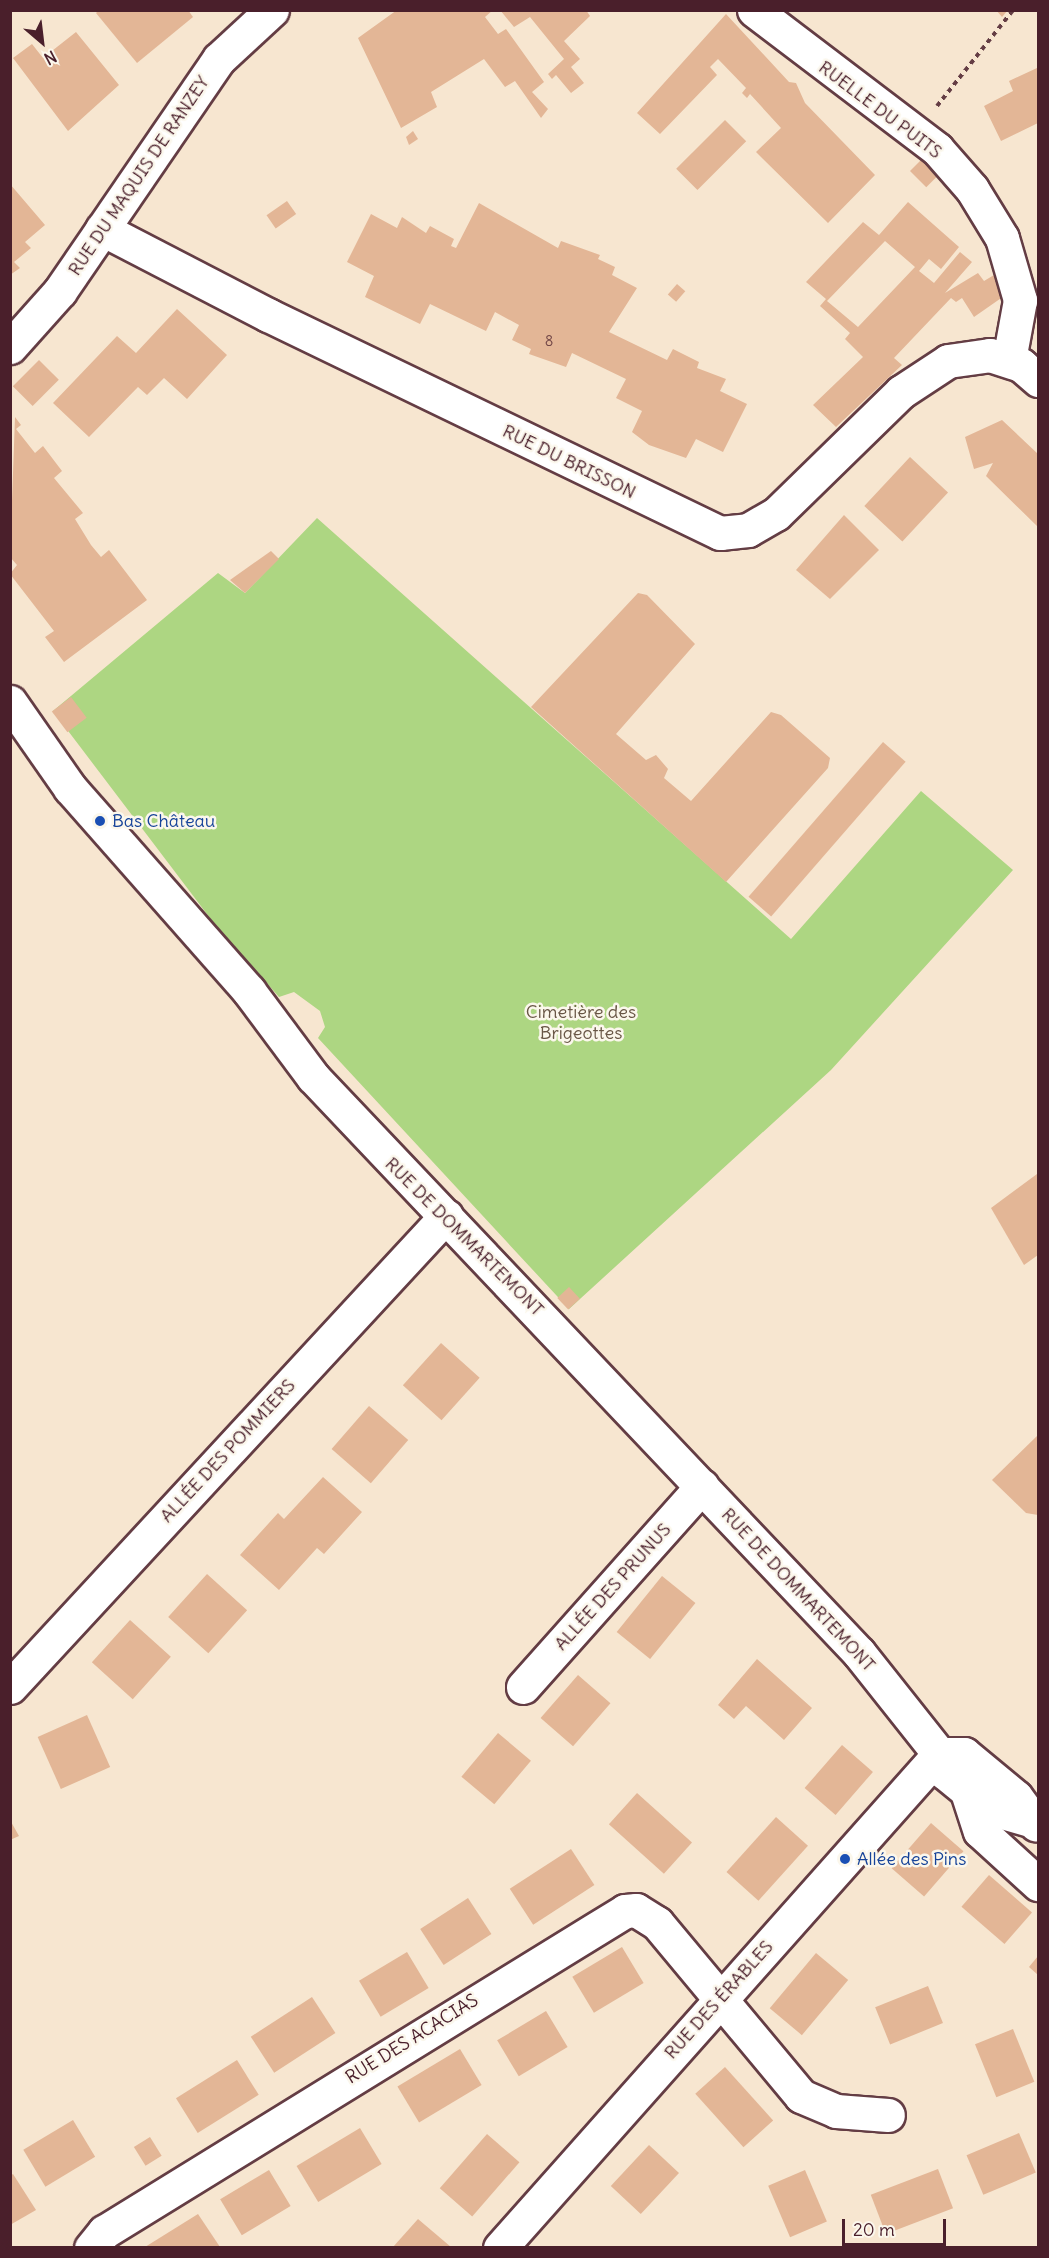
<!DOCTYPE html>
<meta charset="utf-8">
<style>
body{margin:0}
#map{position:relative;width:1049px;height:2258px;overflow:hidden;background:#f7e6d0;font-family:Delius,sans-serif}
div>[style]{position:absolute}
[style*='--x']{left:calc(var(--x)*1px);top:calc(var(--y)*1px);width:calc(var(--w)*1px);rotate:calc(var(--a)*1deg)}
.green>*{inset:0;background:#add682}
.building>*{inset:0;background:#e3b696;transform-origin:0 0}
.path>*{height:4px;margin-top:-2px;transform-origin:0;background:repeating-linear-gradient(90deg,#643d44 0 4.5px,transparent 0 9px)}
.roads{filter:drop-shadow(2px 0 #643d44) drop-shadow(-2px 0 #643d44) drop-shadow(0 2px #643d44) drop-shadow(0 -2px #643d44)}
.minor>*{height:33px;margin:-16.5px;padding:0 16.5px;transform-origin:16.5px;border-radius:16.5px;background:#fff}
.dots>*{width:16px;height:16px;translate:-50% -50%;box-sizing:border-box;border:3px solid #fbf7ec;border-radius:50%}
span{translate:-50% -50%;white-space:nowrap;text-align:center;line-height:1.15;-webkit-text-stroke:5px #fbf7ec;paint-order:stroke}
.number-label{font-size:15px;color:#704546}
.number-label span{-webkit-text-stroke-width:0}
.street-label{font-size:18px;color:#4a1f2b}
.transit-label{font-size:18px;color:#164399}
.left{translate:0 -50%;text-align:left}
.park-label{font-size:18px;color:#685645}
.frame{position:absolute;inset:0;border:12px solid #4a1f2b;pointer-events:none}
.north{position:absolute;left:12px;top:12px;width:60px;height:60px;-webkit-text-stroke:4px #fbf7ec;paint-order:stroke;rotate:152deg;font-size:16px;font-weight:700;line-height:24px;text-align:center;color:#4a1f2b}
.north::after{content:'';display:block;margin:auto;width:21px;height:27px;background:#4a1f2b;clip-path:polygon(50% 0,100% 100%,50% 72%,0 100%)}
.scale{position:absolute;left:842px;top:2219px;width:104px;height:27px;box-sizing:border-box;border:3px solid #4a1f2b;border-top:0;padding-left:8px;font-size:18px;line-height:21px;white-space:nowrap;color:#4a1f2b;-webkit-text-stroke:4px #fbf7ec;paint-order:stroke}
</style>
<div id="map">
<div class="green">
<div style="clip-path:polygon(317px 518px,791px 939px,921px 791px,1013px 870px,831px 1070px,569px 1309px,318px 1038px,325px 1027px,320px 1011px,294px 992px,279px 997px,213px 922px,53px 711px,218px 573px,245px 593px)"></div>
</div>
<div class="building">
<div style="clip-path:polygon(99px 10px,188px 10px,193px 17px,137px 63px,96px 13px)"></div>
<div style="clip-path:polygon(397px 10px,493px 10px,485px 17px,498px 34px,506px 29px,544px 82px,532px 92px,548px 109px,541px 118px,515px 81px,505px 87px,484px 59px,431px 92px,437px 107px,401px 128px,358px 38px)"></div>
<div style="clip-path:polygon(500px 10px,586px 10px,590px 16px,564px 41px,580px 59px,571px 67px,584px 83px,571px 93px,556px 75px,552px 79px,548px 74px,564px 59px,530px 17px,514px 27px)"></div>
<div style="clip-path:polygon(996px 10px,1008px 10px,1002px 17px)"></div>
<div style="clip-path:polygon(726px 14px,789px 82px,796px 83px,805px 103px,875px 175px,828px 223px,756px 152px,781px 128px,750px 94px,747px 98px,742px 93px,746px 88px,718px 59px,710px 67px,717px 75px,660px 134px,637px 113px)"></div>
<div style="clip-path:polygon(76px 32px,119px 85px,68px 131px,13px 58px,32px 44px,43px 58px)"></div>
<div style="clip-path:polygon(1037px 68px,1038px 123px,1001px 141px,984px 106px,1013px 91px,1009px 81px)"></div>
<div style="left:725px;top:120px;width:30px;height:69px;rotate:45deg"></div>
<div style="clip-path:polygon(413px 131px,418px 139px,409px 145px,406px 137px)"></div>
<div style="left:927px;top:154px;width:23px;height:24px;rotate:45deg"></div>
<div style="clip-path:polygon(10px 184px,45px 225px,25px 242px,31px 248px,14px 262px,20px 268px,10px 275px)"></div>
<div style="left:287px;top:201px;width:16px;height:25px;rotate:55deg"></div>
<div style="clip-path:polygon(evenodd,908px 202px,959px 247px,941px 269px,929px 259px,919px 271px,934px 283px,960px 252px,972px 262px,945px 293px,978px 273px,984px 281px,994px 275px,1007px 294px,974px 317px,962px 298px,956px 302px,951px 298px,894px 358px,902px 365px,836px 427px,813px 405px,863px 357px,845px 339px,850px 333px,820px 306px,826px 299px,806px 282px,863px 222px,879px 235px,908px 202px,885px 241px,915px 267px,858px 327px,827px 301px,885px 241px)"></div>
<div style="clip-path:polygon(479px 203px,558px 248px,561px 241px,600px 255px,598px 259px,615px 267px,612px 275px,637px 288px,609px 332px,667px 360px,673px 349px,699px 362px,697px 368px,726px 379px,720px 391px,747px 404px,723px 452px,696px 439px,686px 458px,649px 445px,632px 432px,642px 411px,616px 398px,626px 379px,572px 353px,566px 367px,529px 354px,531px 349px,512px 340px,519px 325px,495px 312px,486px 331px,430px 304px,420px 324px,365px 297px,374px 276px,347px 262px,371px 214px,397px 228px,402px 217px,426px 233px,430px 226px,454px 239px,451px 246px,456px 248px)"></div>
<div style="left:677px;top:284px;width:11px;height:14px;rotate:41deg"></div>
<div style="clip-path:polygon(177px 309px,227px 355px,187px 399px,164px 378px,147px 395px,138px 387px,89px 437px,53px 403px,117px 336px,136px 353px)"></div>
<div style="left:39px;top:360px;width:28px;height:37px;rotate:45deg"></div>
<div style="clip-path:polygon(15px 417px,21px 425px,16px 429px,35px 453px,43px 446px,62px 471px,54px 478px,83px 513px,75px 519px,91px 545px,101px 557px,109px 550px,147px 600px,64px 662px,45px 637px,54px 631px,10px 574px,17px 565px,10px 557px)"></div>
<div style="clip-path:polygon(1002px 420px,1038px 454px,1038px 527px,986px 476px,993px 463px,974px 469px,965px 437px)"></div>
<div style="left:910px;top:457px;width:52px;height:67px;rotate:43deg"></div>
<div style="clip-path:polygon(844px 515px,879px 550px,830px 599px,796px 570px)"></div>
<div style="clip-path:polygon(271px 551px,279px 559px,245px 593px,230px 580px)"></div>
<div style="clip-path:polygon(638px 593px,647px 595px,695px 644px,616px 734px,646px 760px,656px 755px,668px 769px,664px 778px,691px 801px,771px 712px,781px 715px,830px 758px,828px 768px,726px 882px,531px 707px)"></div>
<div style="left:71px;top:697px;width:26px;height:24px;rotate:53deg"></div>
<div style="left:883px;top:742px;width:30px;height:205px;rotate:41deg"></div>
<div style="clip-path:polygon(1037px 1174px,1038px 1255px,1024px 1265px,991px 1208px)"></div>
<div style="left:569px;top:1287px;width:16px;height:16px;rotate:47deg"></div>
<div style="left:441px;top:1343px;width:52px;height:57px;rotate:42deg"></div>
<div style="left:369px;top:1406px;width:52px;height:57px;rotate:41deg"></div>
<div style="clip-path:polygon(1038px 1435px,1038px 1515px,1026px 1513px,992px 1480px)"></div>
<div style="clip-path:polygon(323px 1477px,362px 1512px,324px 1554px,317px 1548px,279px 1590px,240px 1555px,278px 1513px,284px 1519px)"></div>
<div style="left:207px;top:1574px;width:54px;height:58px;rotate:42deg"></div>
<div style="left:662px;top:1576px;width:43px;height:72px;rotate:39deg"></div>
<div style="left:130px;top:1620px;width:55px;height:57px;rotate:42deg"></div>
<div style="clip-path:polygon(757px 1659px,812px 1708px,784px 1740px,746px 1706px,734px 1719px,718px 1705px)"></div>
<div style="left:578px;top:1675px;width:43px;height:57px;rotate:41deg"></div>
<div style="left:87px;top:1715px;width:57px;height:54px;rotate:66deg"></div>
<div style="left:498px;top:1733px;width:43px;height:57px;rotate:40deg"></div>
<div style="left:842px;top:1745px;width:41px;height:57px;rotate:41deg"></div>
<div style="left:637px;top:1793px;width:74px;height:42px;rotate:42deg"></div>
<div style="left:776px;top:1817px;width:43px;height:74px;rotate:42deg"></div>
<div style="clip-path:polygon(10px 1820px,19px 1836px,10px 1840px)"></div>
<div style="left:931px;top:1823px;width:43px;height:60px;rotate:41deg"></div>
<div style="left:571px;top:1849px;width:43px;height:73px;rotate:57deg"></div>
<div style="left:989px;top:1875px;width:57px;height:42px;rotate:41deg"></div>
<div style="left:468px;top:1898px;width:43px;height:57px;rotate:57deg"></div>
<div style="left:622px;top:1947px;width:42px;height:58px;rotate:59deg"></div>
<div style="left:407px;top:1952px;width:42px;height:56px;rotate:59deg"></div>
<div style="left:816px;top:1953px;width:42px;height:72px;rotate:40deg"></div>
<div style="clip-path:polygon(1038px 1956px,1038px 1975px,1029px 1967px)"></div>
<div style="left:928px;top:1986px;width:40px;height:57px;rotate:68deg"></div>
<div style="left:312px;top:1997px;width:43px;height:73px;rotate:57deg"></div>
<div style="left:546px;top:2011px;width:42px;height:57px;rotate:59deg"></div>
<div style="left:1013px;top:2029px;width:57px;height:41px;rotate:68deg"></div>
<div style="left:460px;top:2049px;width:42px;height:73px;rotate:59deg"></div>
<div style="left:237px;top:2060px;width:41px;height:72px;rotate:58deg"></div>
<div style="left:725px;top:2067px;width:72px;height:40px;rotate:48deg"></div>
<div style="left:73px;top:2120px;width:43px;height:58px;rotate:59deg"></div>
<div style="left:360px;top:2128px;width:42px;height:74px;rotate:59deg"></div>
<div style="left:1019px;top:2133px;width:43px;height:57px;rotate:67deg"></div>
<div style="left:487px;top:2134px;width:43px;height:72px;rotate:41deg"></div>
<div style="left:150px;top:2137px;width:22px;height:19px;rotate:58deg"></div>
<div style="left:649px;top:2145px;width:41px;height:56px;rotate:43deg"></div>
<div style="left:938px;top:2169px;width:42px;height:72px;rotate:69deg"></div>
<div style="left:269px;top:2170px;width:42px;height:57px;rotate:59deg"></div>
<div style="left:805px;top:2170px;width:56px;height:40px;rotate:67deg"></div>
<div style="clip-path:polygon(13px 2174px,36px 2210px,10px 2225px,10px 2176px)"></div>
<div style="clip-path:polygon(198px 2214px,220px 2247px,145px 2247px)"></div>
<div style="clip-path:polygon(418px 2219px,451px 2247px,393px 2247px)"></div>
</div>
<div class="path">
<div style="--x:937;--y:106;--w:122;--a:-51.6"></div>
</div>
<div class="roads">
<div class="minor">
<div style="--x:754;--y:10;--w:230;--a:37.2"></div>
<div style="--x:937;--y:149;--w:53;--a:48.8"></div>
<div style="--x:972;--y:189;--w:57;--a:58.5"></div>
<div style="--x:1002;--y:238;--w:65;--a:73.8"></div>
<div style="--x:1020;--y:300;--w:61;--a:100.4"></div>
<div style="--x:102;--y:229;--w:187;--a:27.4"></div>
<div style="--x:268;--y:315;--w:502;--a:25.75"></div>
<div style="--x:720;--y:533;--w:28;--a:-6"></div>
<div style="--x:748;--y:530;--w:32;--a:-30"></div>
<div style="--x:776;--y:514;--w:175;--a:-44.3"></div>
<div style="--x:901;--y:392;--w:56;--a:-33.4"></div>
<div style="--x:948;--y:361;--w:42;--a:-8.1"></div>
<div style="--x:990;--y:355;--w:33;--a:18"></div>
<div style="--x:1021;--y:365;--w:23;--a:41"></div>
<div style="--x:10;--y:347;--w:75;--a:-48.2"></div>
<div style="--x:60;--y:291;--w:281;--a:-55.6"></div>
<div style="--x:219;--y:59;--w:72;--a:-42.8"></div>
<div style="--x:10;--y:702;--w:105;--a:55.1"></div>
<div style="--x:70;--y:788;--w:271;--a:48.6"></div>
<div style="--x:249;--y:991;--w:107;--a:53.3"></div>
<div style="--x:313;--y:1077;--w:794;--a:46.53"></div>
<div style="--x:859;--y:1653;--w:129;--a:51.6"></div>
<div style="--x:939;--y:1754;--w:19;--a:74"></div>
<div style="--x:944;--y:1772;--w:57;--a:39.3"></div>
<div style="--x:988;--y:1808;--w:44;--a:15.9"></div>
<div style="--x:10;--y:1687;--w:642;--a:-47.21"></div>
<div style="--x:523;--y:1687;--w:269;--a:-48.3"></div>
<div style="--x:939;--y:1754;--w:25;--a:0"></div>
<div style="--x:964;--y:1754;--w:67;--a:39.6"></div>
<div style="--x:1016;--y:1797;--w:34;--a:54"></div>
<div style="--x:968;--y:1795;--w:38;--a:72"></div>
<div style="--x:980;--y:1831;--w:79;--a:42.4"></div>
<div style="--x:91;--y:2248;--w:21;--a:-51"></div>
<div style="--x:104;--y:2232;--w:612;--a:-31.64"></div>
<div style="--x:625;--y:1911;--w:11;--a:-5"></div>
<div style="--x:636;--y:1910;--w:25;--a:32"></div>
<div style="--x:657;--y:1923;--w:225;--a:50.2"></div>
<div style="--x:801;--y:2096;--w:38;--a:23"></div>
<div style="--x:836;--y:2111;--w:52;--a:4.4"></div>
<div style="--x:500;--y:2248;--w:661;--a:-48.37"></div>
</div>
</div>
<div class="dots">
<div style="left:100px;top:821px;background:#1a4fb4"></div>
<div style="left:845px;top:1859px;background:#1a4fb4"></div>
</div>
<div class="number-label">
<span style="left:549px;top:341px">8</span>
</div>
<div class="street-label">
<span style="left:880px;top:110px;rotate:37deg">RUELLE DU PUITS</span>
<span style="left:139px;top:176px;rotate:-56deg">RUE DU MAQUIS DE RANZEY</span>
<span style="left:569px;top:462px;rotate:26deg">RUE DU BRISSON</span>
<span style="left:464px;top:1237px;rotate:45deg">RUE DE DOMMARTEMONT</span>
<span style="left:228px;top:1451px;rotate:-47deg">ALLÉE DES POMMIERS</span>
<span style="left:613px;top:1587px;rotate:-48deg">ALLÉE DES PRUNUS</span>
<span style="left:798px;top:1590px;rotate:47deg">RUE DE DOMMARTEMONT</span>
<span style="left:719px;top:2000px;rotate:-48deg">RUE DES ÉRABLES</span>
<span style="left:412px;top:2039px;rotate:-32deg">RUE DES ACACIAS</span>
</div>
<div class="transit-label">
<span class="left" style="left:112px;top:821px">Bas Château</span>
<span class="left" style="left:857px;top:1859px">Allée des Pins</span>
</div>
<div class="park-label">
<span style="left:581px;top:1023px">Cimetière des<br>Brigeottes</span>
</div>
<div class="frame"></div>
<div class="north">N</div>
<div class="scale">20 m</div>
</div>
